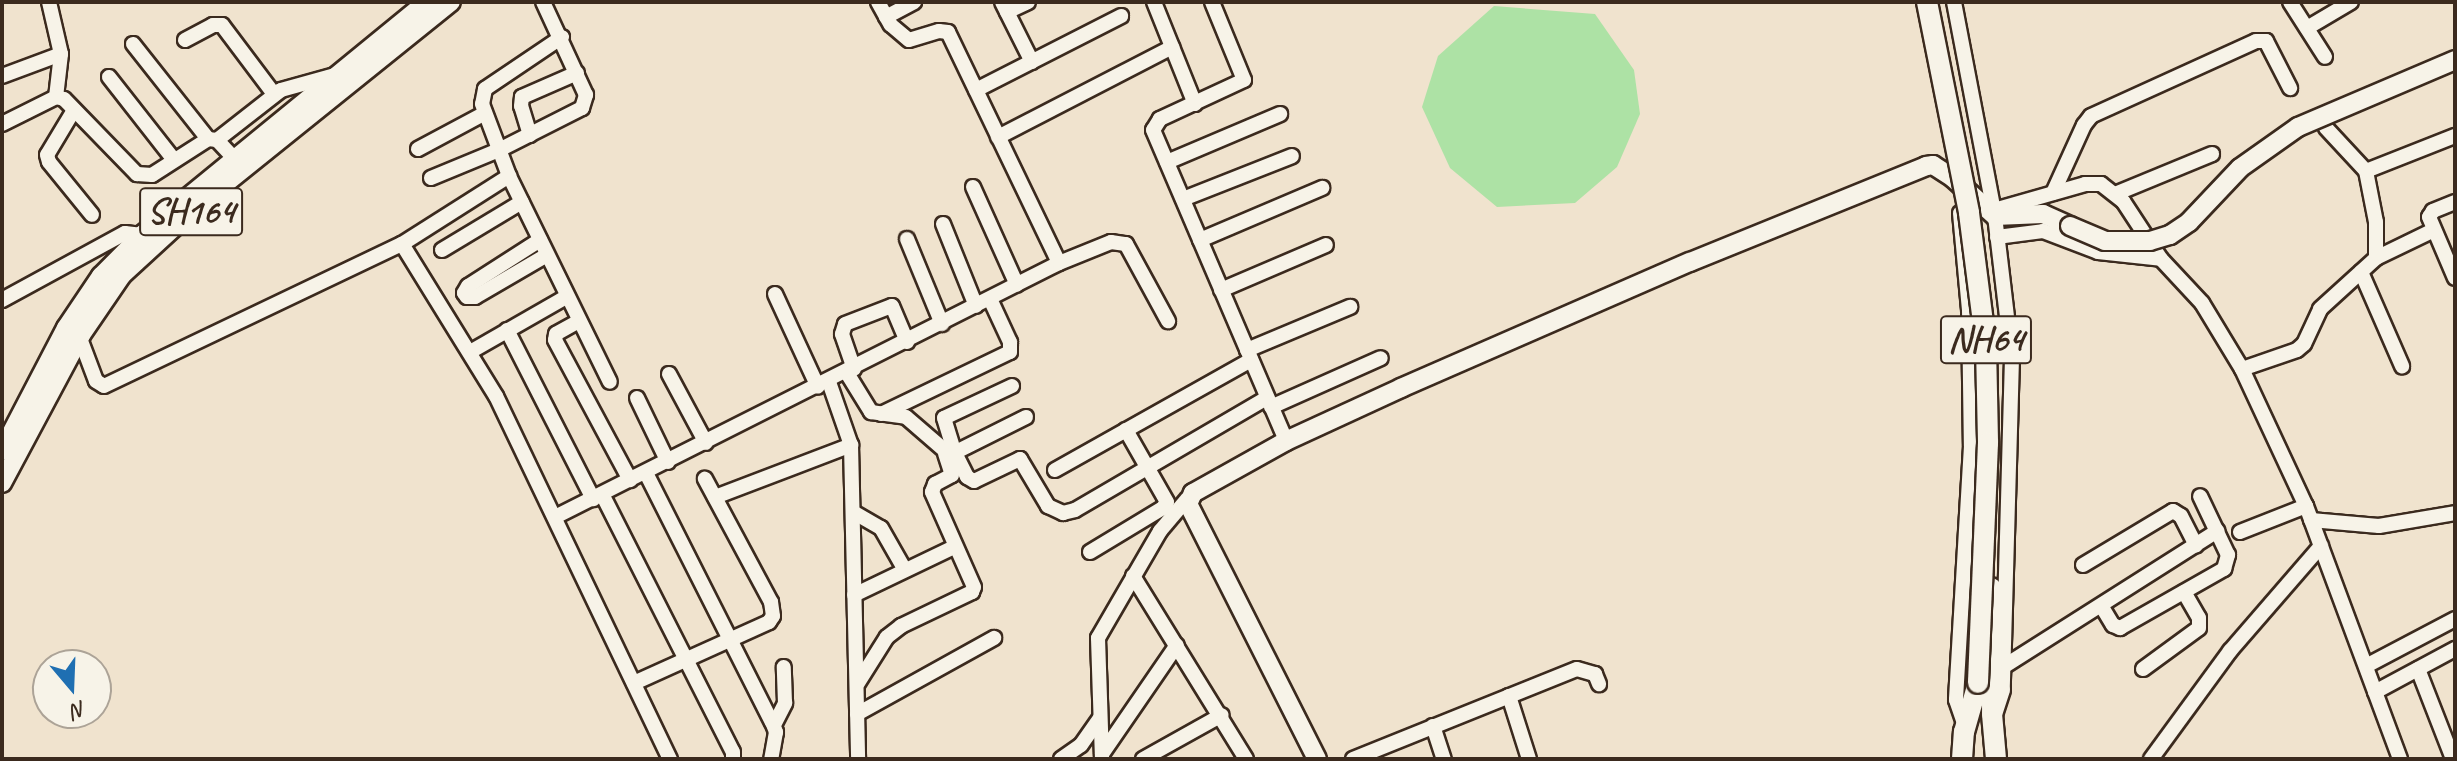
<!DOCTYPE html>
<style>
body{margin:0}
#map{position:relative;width:2457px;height:761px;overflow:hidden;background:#f0e3ce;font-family:Caveat,sans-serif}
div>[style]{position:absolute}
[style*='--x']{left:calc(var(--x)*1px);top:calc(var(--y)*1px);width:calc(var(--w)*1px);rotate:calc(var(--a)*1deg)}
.green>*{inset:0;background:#ade2a5}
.roads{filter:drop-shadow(2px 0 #3b2a1e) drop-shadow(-2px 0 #3b2a1e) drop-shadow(0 2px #3b2a1e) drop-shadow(0 -2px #3b2a1e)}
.minor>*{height:14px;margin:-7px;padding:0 7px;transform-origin:7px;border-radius:7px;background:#f7f3e8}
.major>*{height:18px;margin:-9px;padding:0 9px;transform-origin:9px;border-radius:9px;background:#f7f3e8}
.highway>*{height:20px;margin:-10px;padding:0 10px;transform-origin:10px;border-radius:10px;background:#f7f3e8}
.bridges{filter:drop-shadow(2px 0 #3b2a1e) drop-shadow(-2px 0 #3b2a1e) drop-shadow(0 2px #3b2a1e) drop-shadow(0 -2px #3b2a1e)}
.major-bridge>*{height:18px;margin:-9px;padding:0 9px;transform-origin:9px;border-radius:9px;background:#f7f3e8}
.highway-bridge>*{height:20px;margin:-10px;padding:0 10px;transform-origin:10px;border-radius:10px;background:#f7f3e8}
span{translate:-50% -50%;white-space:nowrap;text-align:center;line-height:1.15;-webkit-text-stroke:7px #f7f3e8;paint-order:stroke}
.shield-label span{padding:2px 6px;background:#f7f3e8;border:2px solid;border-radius:6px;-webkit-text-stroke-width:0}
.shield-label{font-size:36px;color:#3b2a1e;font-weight:700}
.frame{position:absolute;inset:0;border:4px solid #3b2a1e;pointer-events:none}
.north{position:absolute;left:32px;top:649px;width:80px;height:80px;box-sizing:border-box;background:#f7f3e8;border:2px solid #aca397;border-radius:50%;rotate:161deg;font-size:22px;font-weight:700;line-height:32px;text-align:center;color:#3b2a1e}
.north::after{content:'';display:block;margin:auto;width:28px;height:36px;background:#1f6fb2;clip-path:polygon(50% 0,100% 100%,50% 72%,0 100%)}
</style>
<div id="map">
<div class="green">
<div style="clip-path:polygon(1494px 6px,1595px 14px,1634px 70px,1640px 114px,1617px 167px,1575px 203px,1497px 207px,1450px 168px,1422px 107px,1438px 56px)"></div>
</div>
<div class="roads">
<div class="minor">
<div style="--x:49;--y:2;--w:53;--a:77"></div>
<div style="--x:61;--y:54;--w:43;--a:96.6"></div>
<div style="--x:878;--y:2;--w:26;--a:61"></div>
<div style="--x:891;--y:25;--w:23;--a:40"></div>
<div style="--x:909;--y:40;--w:31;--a:-17"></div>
<div style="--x:939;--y:31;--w:9;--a:6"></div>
<div style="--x:948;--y:32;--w:256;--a:64.3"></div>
<div style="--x:1002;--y:2;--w:67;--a:63.4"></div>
<div style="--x:1154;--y:2;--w:110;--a:68.1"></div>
<div style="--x:1212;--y:2;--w:84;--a:67.7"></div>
<div style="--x:1244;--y:80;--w:93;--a:155.1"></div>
<div style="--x:1160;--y:119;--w:13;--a:122"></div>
<div style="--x:1153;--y:130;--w:338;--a:66.8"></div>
<div style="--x:1954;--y:2;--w:218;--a:79.2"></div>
<div style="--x:1995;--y:216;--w:143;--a:83.2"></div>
<div style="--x:2012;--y:358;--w:332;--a:91.6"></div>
<div style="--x:2003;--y:690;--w:26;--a:108"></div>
<div style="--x:2290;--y:2;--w:65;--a:57.5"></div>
<div style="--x:1007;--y:12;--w:23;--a:-25"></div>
<div style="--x:886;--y:17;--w:32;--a:-28"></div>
<div style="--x:2307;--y:28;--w:51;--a:-30.6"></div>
<div style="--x:562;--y:37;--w:93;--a:146"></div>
<div style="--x:485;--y:89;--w:15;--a:101"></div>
<div style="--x:482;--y:104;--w:77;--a:69.4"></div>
<div style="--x:509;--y:176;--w:229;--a:63.9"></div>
<div style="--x:185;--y:40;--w:32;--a:-28"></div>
<div style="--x:213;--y:25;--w:9;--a:0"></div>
<div style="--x:222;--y:25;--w:86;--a:53"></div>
<div style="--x:133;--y:44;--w:121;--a:51.7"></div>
<div style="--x:2;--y:76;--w:63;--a:-20.4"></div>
<div style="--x:109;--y:77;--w:105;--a:51.9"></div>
<div style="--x:976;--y:90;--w:163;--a:-27"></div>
<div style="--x:74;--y:110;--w:52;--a:121"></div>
<div style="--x:47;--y:155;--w:7;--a:74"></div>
<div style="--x:49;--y:162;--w:68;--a:50.9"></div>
<div style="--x:2;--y:124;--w:60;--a:-26.6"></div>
<div style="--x:56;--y:97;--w:8;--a:14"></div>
<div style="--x:64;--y:99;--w:105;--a:45.8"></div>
<div style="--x:137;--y:174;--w:15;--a:4"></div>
<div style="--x:152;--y:175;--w:67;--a:-32.7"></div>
<div style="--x:208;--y:139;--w:9;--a:6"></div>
<div style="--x:217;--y:140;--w:25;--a:47"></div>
<div style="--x:530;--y:135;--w:30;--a:-107"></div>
<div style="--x:521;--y:106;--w:9;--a:-84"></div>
<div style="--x:522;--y:97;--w:60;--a:-23.6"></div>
<div style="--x:998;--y:137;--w:196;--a:-27.3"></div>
<div style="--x:217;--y:140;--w:81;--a:-38"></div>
<div style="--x:281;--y:90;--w:56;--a:-15.5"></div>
<div style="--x:418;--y:149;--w:76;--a:-28.2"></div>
<div style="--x:1167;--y:162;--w:123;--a:-23"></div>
<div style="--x:2366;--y:171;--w:96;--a:-21.5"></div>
<div style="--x:431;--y:178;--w:74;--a:-22.4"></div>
<div style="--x:499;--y:150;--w:93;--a:-26.8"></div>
<div style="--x:582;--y:108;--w:14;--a:-73"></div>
<div style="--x:586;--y:95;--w:102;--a:-114.8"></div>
<div style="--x:973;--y:187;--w:107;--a:65.8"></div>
<div style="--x:2053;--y:193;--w:75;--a:-65.5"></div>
<div style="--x:2084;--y:125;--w:11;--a:-52"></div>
<div style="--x:2091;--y:116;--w:181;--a:-24.4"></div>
<div style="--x:2256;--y:41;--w:10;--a:0"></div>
<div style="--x:2266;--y:41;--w:53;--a:62.9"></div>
<div style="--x:2115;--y:194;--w:105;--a:-22.4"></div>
<div style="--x:1183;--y:199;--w:117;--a:-21.5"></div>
<div style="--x:2455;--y:202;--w:24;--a:158"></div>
<div style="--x:2433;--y:211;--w:7;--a:124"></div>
<div style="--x:2429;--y:217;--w:66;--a:66.9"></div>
<div style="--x:1994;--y:210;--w:95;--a:-15.9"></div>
<div style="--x:2085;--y:184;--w:16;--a:0"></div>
<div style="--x:2101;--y:184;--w:28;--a:38"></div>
<div style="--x:2123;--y:201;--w:69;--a:56.8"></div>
<div style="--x:2161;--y:259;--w:60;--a:47"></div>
<div style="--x:2202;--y:303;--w:77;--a:58.8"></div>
<div style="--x:2242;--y:369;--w:151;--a:65"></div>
<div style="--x:2306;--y:506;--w:270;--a:69.6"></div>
<div style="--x:1960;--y:213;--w:97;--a:84.7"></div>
<div style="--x:1969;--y:310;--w:136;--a:89.2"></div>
<div style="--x:1971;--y:446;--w:254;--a:93.4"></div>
<div style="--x:1956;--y:700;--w:28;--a:71"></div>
<div style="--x:943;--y:224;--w:88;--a:68.1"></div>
<div style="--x:1997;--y:237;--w:46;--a:-7.4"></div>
<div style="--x:2043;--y:231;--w:59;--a:20.9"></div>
<div style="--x:2098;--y:252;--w:63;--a:6.3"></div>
<div style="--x:907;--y:239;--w:92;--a:67.6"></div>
<div style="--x:540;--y:240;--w:85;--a:147.4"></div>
<div style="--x:468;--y:286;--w:8;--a:120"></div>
<div style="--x:464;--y:293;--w:5;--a:53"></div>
<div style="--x:467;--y:297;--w:8;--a:0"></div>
<div style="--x:475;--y:297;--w:83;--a:-30.3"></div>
<div style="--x:1200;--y:240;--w:133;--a:-23.1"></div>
<div style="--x:402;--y:244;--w:179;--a:58.3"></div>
<div style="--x:496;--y:396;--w:403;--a:64.4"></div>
<div style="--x:442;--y:250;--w:93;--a:-31"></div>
<div style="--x:2376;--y:258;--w:64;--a:-25.8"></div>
<div style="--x:2361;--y:272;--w:103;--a:66.4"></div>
<div style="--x:1221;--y:290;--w:114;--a:-23.2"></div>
<div style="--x:775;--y:294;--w:102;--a:65.2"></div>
<div style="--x:2;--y:300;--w:140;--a:-28.6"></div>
<div style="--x:125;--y:233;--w:17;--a:7"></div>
<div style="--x:579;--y:321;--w:26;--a:151"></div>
<div style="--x:556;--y:334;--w:6;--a:99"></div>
<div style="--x:555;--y:340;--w:159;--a:61.8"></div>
<div style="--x:507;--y:330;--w:190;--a:63"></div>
<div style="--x:78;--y:333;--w:51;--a:69.4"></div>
<div style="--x:96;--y:381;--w:9;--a:32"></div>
<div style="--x:104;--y:386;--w:330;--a:-25.5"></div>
<div style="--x:402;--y:244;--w:127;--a:-32.4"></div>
<div style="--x:1247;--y:350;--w:112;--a:-22.7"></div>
<div style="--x:470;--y:352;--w:111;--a:-29.8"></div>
<div style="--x:854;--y:369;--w:37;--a:-109"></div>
<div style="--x:842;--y:334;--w:10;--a:-73"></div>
<div style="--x:845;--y:324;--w:50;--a:-21"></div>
<div style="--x:892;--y:306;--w:39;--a:67"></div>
<div style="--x:2242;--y:369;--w:58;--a:-19.1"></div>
<div style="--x:2297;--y:350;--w:9;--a:-41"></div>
<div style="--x:2304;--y:344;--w:38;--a:-65"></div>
<div style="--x:2320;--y:309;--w:76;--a:-42.3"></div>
<div style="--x:2376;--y:258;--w:36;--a:-90"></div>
<div style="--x:2376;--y:222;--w:52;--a:-101.1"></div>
<div style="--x:2366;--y:171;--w:59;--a:-132.9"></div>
<div style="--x:847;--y:373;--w:46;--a:58.4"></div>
<div style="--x:871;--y:412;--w:35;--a:8"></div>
<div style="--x:906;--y:417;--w:58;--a:40.8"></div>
<div style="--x:950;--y:455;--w:85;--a:-26.6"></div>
<div style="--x:669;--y:374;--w:78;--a:61.8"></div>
<div style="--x:829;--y:382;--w:67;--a:70.8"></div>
<div style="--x:851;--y:445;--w:314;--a:88.7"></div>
<div style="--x:1012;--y:386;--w:75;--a:154.8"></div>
<div style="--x:944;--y:418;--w:37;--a:73"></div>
<div style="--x:955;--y:453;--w:27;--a:63"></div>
<div style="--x:967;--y:477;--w:8;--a:30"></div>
<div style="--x:974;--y:481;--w:51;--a:-25.6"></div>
<div style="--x:1020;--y:459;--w:55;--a:59.2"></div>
<div style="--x:1048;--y:506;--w:17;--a:25"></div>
<div style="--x:1063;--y:513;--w:12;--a:-14"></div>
<div style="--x:1075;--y:510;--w:222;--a:-30.3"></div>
<div style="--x:637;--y:398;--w:71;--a:64.2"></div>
<div style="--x:1271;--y:407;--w:120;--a:-24"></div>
<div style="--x:881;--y:414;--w:143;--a:-25.7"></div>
<div style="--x:1010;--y:352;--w:10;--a:-90"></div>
<div style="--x:1010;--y:342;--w:47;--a:-114.9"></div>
<div style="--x:1055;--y:470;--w:225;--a:-29.3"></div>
<div style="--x:646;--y:473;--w:279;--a:63.2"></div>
<div style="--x:772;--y:722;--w:11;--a:68"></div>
<div style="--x:776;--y:732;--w:27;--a:100"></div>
<div style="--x:602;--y:494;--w:289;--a:63.1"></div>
<div style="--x:733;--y:752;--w:7;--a:90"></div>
<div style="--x:715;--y:497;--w:146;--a:-20.9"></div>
<div style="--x:853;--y:512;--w:32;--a:30"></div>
<div style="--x:881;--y:528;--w:48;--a:60.3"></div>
<div style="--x:555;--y:517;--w:564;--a:-26.75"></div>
<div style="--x:1059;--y:263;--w:56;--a:-22"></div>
<div style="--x:1111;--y:242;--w:15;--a:8"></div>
<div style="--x:1126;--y:244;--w:88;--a:61.4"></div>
<div style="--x:2311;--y:520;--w:68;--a:5"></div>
<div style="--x:2379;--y:526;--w:77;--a:-9.7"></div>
<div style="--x:2240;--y:532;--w:71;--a:-21.5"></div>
<div style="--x:1090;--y:552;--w:85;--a:-31.1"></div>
<div style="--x:1163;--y:508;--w:7;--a:-56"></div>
<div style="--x:1167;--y:502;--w:83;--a:-119.7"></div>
<div style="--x:2083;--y:565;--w:105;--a:-31"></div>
<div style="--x:2173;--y:511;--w:9;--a:32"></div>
<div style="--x:2181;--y:516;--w:33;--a:63"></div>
<div style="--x:1133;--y:576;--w:215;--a:58.3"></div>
<div style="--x:854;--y:595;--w:111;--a:-25.6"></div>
<div style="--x:2102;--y:607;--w:21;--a:59"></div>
<div style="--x:2113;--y:625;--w:8;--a:23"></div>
<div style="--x:2120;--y:628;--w:120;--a:-29.6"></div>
<div style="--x:2224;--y:569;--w:15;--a:-74"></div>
<div style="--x:2228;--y:555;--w:65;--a:-115.4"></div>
<div style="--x:2366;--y:666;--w:101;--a:-27.8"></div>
<div style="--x:2003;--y:667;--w:254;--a:-32.4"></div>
<div style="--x:2143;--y:669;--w:69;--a:-36.2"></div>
<div style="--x:2199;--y:628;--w:10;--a:-90"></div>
<div style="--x:2199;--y:618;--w:30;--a:-120"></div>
<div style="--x:2418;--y:669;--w:97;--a:68.7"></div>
<div style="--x:634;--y:683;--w:148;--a:-24.3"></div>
<div style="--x:769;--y:622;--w:7;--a:-56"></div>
<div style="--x:773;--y:616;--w:14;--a:-98"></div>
<div style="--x:771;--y:602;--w:140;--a:-118.2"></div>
<div style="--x:858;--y:683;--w:54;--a:-57.8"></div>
<div style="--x:887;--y:637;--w:18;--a:-38"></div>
<div style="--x:901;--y:626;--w:79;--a:-25.6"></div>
<div style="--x:972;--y:592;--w:5;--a:-68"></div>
<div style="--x:974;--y:587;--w:104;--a:-113.9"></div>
<div style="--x:932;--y:492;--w:9;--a:-69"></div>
<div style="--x:935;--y:484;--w:19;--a:-28"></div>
<div style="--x:952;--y:475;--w:22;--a:-108"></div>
<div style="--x:2375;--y:692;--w:91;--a:-28.3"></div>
<div style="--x:1509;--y:696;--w:66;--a:72.4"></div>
<div style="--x:857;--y:714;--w:157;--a:-29"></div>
<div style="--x:774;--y:725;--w:25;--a:-63"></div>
<div style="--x:785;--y:703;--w:36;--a:-92"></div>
<div style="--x:1433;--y:726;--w:35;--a:72"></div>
<div style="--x:1102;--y:754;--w:132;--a:-55.5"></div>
<div style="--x:1061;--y:759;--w:24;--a:-35"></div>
<div style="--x:1081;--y:745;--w:33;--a:-55"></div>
<div style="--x:1102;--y:759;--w:121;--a:-91.9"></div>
<div style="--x:1098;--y:638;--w:124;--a:-59.9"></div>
<div style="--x:1160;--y:531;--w:42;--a:-49.8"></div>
<div style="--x:1143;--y:759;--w:90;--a:-29.1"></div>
<div style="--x:1353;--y:759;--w:241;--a:-21.9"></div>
<div style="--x:1577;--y:669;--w:19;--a:16"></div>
<div style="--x:1595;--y:674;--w:11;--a:68"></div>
<div style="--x:2151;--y:759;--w:134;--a:-53.8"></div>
<div style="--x:2230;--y:651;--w:139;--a:-49.1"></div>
</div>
<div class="major">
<div style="--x:2;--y:451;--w:139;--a:-62.5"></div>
<div style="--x:66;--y:328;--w:63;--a:-56.1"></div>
<div style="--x:101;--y:276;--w:58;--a:-45"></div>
<div style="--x:142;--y:235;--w:368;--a:-39.3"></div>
<div style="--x:2;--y:483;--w:168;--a:-61.9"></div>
<div style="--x:81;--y:335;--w:73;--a:-55.7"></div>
<div style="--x:122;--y:275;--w:100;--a:-42.6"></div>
<div style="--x:196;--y:207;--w:327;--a:-38.8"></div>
<div style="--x:1317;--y:759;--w:286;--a:-116.8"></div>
<div style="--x:1188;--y:504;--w:12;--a:-66"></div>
<div style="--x:1193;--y:493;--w:107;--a:-29.2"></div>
<div style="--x:1286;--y:441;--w:127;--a:-24.7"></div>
<div style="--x:1401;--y:388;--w:315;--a:-23.6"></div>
<div style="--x:1690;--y:262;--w:255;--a:-22.1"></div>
<div style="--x:1926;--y:166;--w:7;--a:-8"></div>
<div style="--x:1933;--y:165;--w:24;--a:33"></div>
<div style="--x:1953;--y:178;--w:57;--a:42.1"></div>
<div style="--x:1995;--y:216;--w:48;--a:-2.4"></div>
<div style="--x:2043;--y:214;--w:30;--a:24"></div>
</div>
<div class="highway">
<div style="--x:1991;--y:588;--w:126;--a:89.5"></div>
<div style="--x:1992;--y:714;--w:45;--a:84.9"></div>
<div style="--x:1962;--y:759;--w:27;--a:-86"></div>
<div style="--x:1964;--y:732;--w:51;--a:-74.1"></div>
</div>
</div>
<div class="bridges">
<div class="major-bridge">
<div style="--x:2070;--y:226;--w:38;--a:23"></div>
<div style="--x:2105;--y:241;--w:45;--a:0"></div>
<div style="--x:2150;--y:241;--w:21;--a:-17"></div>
<div style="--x:2170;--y:235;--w:23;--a:-34"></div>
<div style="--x:2189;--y:222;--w:74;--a:-46.6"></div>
<div style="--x:2240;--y:168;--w:71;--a:-35.3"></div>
<div style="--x:2298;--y:127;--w:171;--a:-23.1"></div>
</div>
<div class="highway-bridge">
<div style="--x:1927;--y:2;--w:215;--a:78.7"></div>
<div style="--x:1969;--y:213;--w:134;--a:82.7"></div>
<div style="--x:1986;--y:346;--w:97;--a:88.8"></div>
<div style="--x:1988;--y:443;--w:240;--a:92.4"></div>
</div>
</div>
<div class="shield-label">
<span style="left:191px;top:212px">SH164</span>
<span style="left:1986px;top:340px">NH64</span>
</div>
<div class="frame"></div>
<div class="north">N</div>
</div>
